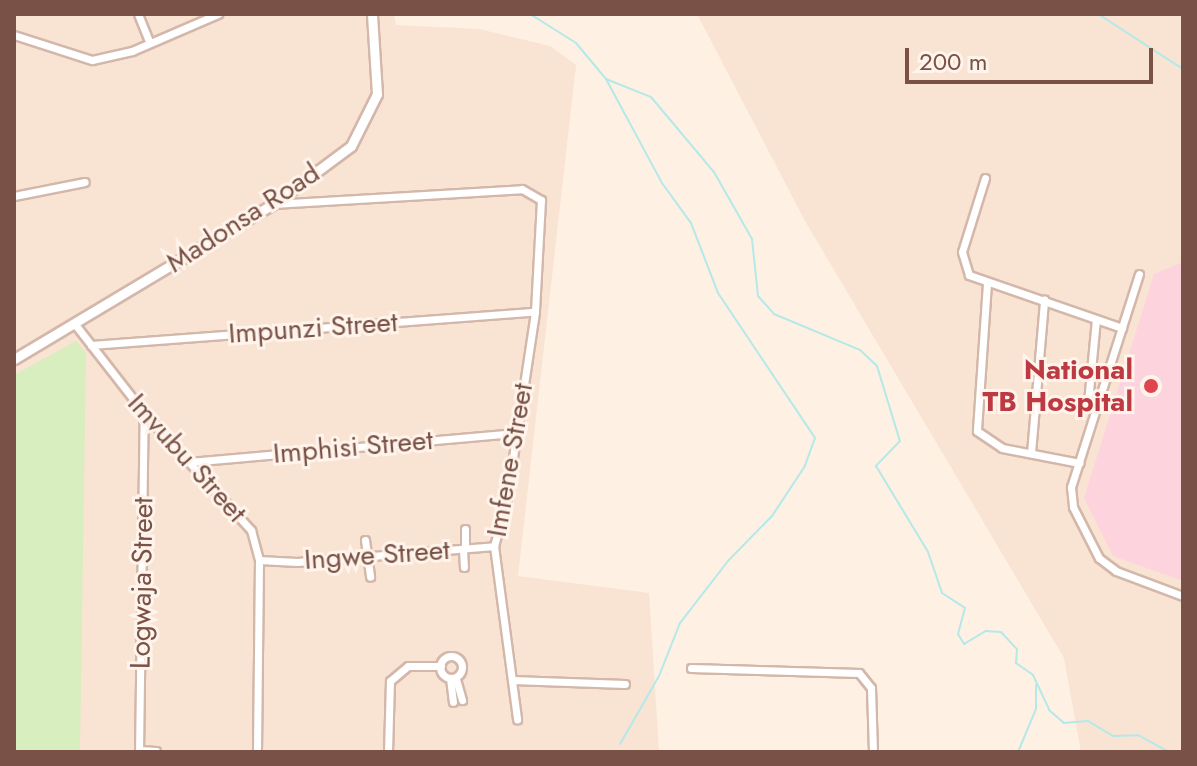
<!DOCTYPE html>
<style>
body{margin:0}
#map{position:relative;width:1197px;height:766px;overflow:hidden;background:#fef0e2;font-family:Jost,sans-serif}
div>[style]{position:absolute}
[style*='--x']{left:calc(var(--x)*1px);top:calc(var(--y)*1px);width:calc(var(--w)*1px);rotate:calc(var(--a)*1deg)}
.residential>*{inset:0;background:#f9e3d3}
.medical>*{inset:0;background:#fdd4de}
.green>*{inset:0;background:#d8eebf}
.stream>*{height:2px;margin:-1px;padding:0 1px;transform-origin:1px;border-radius:1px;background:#b4e9ea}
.roads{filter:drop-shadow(2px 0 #d3b7aa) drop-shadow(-2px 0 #d3b7aa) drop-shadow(0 2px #d3b7aa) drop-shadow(0 -2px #d3b7aa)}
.minor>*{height:7px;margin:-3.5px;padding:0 3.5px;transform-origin:3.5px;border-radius:3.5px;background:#fff}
.minor>.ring{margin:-3.5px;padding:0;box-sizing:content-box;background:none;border:7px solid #fff;border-radius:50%}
.tertiary>*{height:9px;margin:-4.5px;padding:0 4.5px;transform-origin:4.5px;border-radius:4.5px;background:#fff}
.dots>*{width:22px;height:22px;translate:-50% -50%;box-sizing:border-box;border:4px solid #fff4eb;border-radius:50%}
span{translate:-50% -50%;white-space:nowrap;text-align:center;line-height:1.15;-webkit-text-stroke:6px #fff4eb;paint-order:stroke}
.street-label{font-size:28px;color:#795146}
.health-label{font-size:28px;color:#be3a42;font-weight:700}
.right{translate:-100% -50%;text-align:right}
.frame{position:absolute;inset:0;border:16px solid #795146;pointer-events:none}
.scale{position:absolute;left:905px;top:48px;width:248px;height:36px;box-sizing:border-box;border:4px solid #795146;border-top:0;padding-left:10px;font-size:24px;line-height:28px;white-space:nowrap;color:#795146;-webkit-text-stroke:6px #fff4eb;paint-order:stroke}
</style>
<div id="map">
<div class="residential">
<div style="clip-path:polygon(14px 14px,394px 14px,396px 25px,479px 29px,550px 46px,576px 65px,518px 576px,649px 593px,659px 752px,14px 752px)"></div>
<div style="clip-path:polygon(697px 14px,1183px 14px,1183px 752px,1081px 752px,1064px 658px,805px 221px)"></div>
</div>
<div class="medical">
<div style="clip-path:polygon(1183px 262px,1183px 581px,1113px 556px,1084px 498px,1154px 274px)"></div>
</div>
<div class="green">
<div style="clip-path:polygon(76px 341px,86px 353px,80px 752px,14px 752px,14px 375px)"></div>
</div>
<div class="stream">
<div style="--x:530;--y:14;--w:54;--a:32.2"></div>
<div style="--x:576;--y:43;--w:47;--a:50.2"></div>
<div style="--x:606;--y:79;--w:118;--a:61.7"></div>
<div style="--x:662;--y:183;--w:49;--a:54.1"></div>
<div style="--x:691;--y:223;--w:75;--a:68.9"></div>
<div style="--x:718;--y:293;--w:174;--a:56.2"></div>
<div style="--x:815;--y:438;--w:30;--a:110"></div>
<div style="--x:805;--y:466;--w:60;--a:123.4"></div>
<div style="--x:772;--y:516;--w:63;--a:134.4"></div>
<div style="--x:728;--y:561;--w:78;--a:127.7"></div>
<div style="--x:680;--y:623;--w:57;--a:111.6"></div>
<div style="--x:659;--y:676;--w:78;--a:119.8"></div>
<div style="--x:1098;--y:14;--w:101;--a:32.9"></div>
<div style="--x:606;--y:79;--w:48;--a:21.8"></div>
<div style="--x:651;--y:97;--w:98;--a:50"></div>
<div style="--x:714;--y:172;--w:77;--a:60.4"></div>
<div style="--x:752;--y:239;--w:57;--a:84"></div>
<div style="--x:758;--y:296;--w:24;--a:48"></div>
<div style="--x:774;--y:314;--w:93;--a:22.7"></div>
<div style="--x:860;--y:350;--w:23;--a:43"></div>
<div style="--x:877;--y:366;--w:78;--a:73"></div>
<div style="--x:900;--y:441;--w:35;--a:134"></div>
<div style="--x:876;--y:466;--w:100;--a:58.8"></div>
<div style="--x:928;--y:552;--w:43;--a:71.1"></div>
<div style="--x:942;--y:593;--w:27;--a:33"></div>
<div style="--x:965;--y:608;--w:27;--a:105"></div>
<div style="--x:958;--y:634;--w:12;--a:59"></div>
<div style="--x:964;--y:644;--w:26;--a:-31"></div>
<div style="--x:986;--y:631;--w:15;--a:4"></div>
<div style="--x:1001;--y:632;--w:23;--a:47"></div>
<div style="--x:1017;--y:649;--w:14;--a:94"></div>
<div style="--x:1016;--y:663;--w:21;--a:35"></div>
<div style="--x:1033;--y:675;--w:38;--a:65"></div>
<div style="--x:1049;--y:710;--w:20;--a:41"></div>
<div style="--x:1064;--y:723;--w:24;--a:-5"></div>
<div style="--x:1088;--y:721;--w:29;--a:31"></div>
<div style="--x:1113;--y:736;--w:25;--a:-2"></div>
<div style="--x:1138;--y:735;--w:35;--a:29"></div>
<div style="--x:1018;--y:752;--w:47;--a:-67.3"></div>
<div style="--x:1036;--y:709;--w:24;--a:-90"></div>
</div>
<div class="roads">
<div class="minor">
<div style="--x:138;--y:14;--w:29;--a:68"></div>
<div style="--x:14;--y:35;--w:82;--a:17.8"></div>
<div style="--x:92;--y:60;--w:41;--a:-12.7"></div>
<div style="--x:132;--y:51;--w:94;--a:-23.3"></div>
<div style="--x:985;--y:178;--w:77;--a:107.3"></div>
<div style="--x:962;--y:252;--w:24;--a:73"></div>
<div style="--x:969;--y:275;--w:162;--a:19.1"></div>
<div style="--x:14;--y:196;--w:72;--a:-11.2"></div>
<div style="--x:273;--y:204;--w:249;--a:-3.4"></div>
<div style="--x:522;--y:189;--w:22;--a:30"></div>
<div style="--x:541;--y:200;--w:112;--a:93.1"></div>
<div style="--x:535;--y:312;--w:193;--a:98.6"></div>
<div style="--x:506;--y:503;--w:45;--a:105.6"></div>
<div style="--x:494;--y:546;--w:175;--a:82.4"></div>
<div style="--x:1139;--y:274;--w:224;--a:107.7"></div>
<div style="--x:1071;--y:487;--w:20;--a:84"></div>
<div style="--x:1073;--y:507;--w:57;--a:63"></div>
<div style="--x:1099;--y:558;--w:21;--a:37"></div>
<div style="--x:1116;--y:571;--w:72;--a:20.5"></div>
<div style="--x:987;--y:283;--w:148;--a:93.9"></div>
<div style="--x:977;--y:431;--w:30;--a:34"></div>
<div style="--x:1002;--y:448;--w:79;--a:10.9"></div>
<div style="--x:74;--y:323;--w:114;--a:52.1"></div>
<div style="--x:144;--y:413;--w:159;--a:47.6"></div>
<div style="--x:251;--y:530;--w:31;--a:75"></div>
<div style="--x:259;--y:560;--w:192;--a:90.6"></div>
<div style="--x:91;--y:345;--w:445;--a:-4.3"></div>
<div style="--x:1088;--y:402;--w:83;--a:-84.5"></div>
<div style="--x:1031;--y:453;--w:154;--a:-85.1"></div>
<div style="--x:190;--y:462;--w:327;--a:-5.1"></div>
<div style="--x:365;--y:540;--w:37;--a:82"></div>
<div style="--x:465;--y:548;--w:19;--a:-90"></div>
<div style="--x:463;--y:549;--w:18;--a:87"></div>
<div style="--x:259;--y:560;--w:38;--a:3"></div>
<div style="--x:297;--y:562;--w:198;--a:-4.6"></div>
<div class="ring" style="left:440px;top:656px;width:15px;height:15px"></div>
<div style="--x:691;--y:668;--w:168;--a:1.7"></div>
<div style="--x:859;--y:673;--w:19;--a:51"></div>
<div style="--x:871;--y:688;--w:64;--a:88.2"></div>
<div style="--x:450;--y:678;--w:24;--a:83"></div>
<div style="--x:456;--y:679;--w:22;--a:74"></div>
<div style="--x:512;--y:680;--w:113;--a:2"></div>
<div style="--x:139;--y:750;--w:17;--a:3"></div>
<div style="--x:139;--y:752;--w:338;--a:-89.2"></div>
<div style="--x:388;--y:752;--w:71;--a:-88.4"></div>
<div style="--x:390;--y:681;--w:23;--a:-40"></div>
<div style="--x:408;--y:666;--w:33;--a:0"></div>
</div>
<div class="tertiary">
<div style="--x:14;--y:359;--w:302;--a:-30.9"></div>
<div style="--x:273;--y:204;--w:97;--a:-36.6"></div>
<div style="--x:351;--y:146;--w:58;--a:-63.4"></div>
<div style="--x:377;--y:94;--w:80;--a:-93.6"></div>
</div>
</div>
<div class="dots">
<div style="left:1151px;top:386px;background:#e0444e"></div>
</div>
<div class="street-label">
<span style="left:243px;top:218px;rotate:-33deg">Madonsa Road</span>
<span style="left:313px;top:328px;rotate:-4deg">Impunzi Street</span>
<span style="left:353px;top:447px;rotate:-5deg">Imphisi Street</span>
<span style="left:187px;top:458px;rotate:48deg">Imvubu Street</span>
<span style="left:510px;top:460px;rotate:-80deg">Imfene Street</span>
<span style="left:377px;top:555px;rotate:-4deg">Ingwe Street</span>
<span style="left:142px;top:583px;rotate:-89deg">Logwaja Street</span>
</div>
<div class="health-label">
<span class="right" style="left:1133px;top:386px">National<br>TB Hospital</span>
</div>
<div class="frame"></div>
<div class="scale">200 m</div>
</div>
